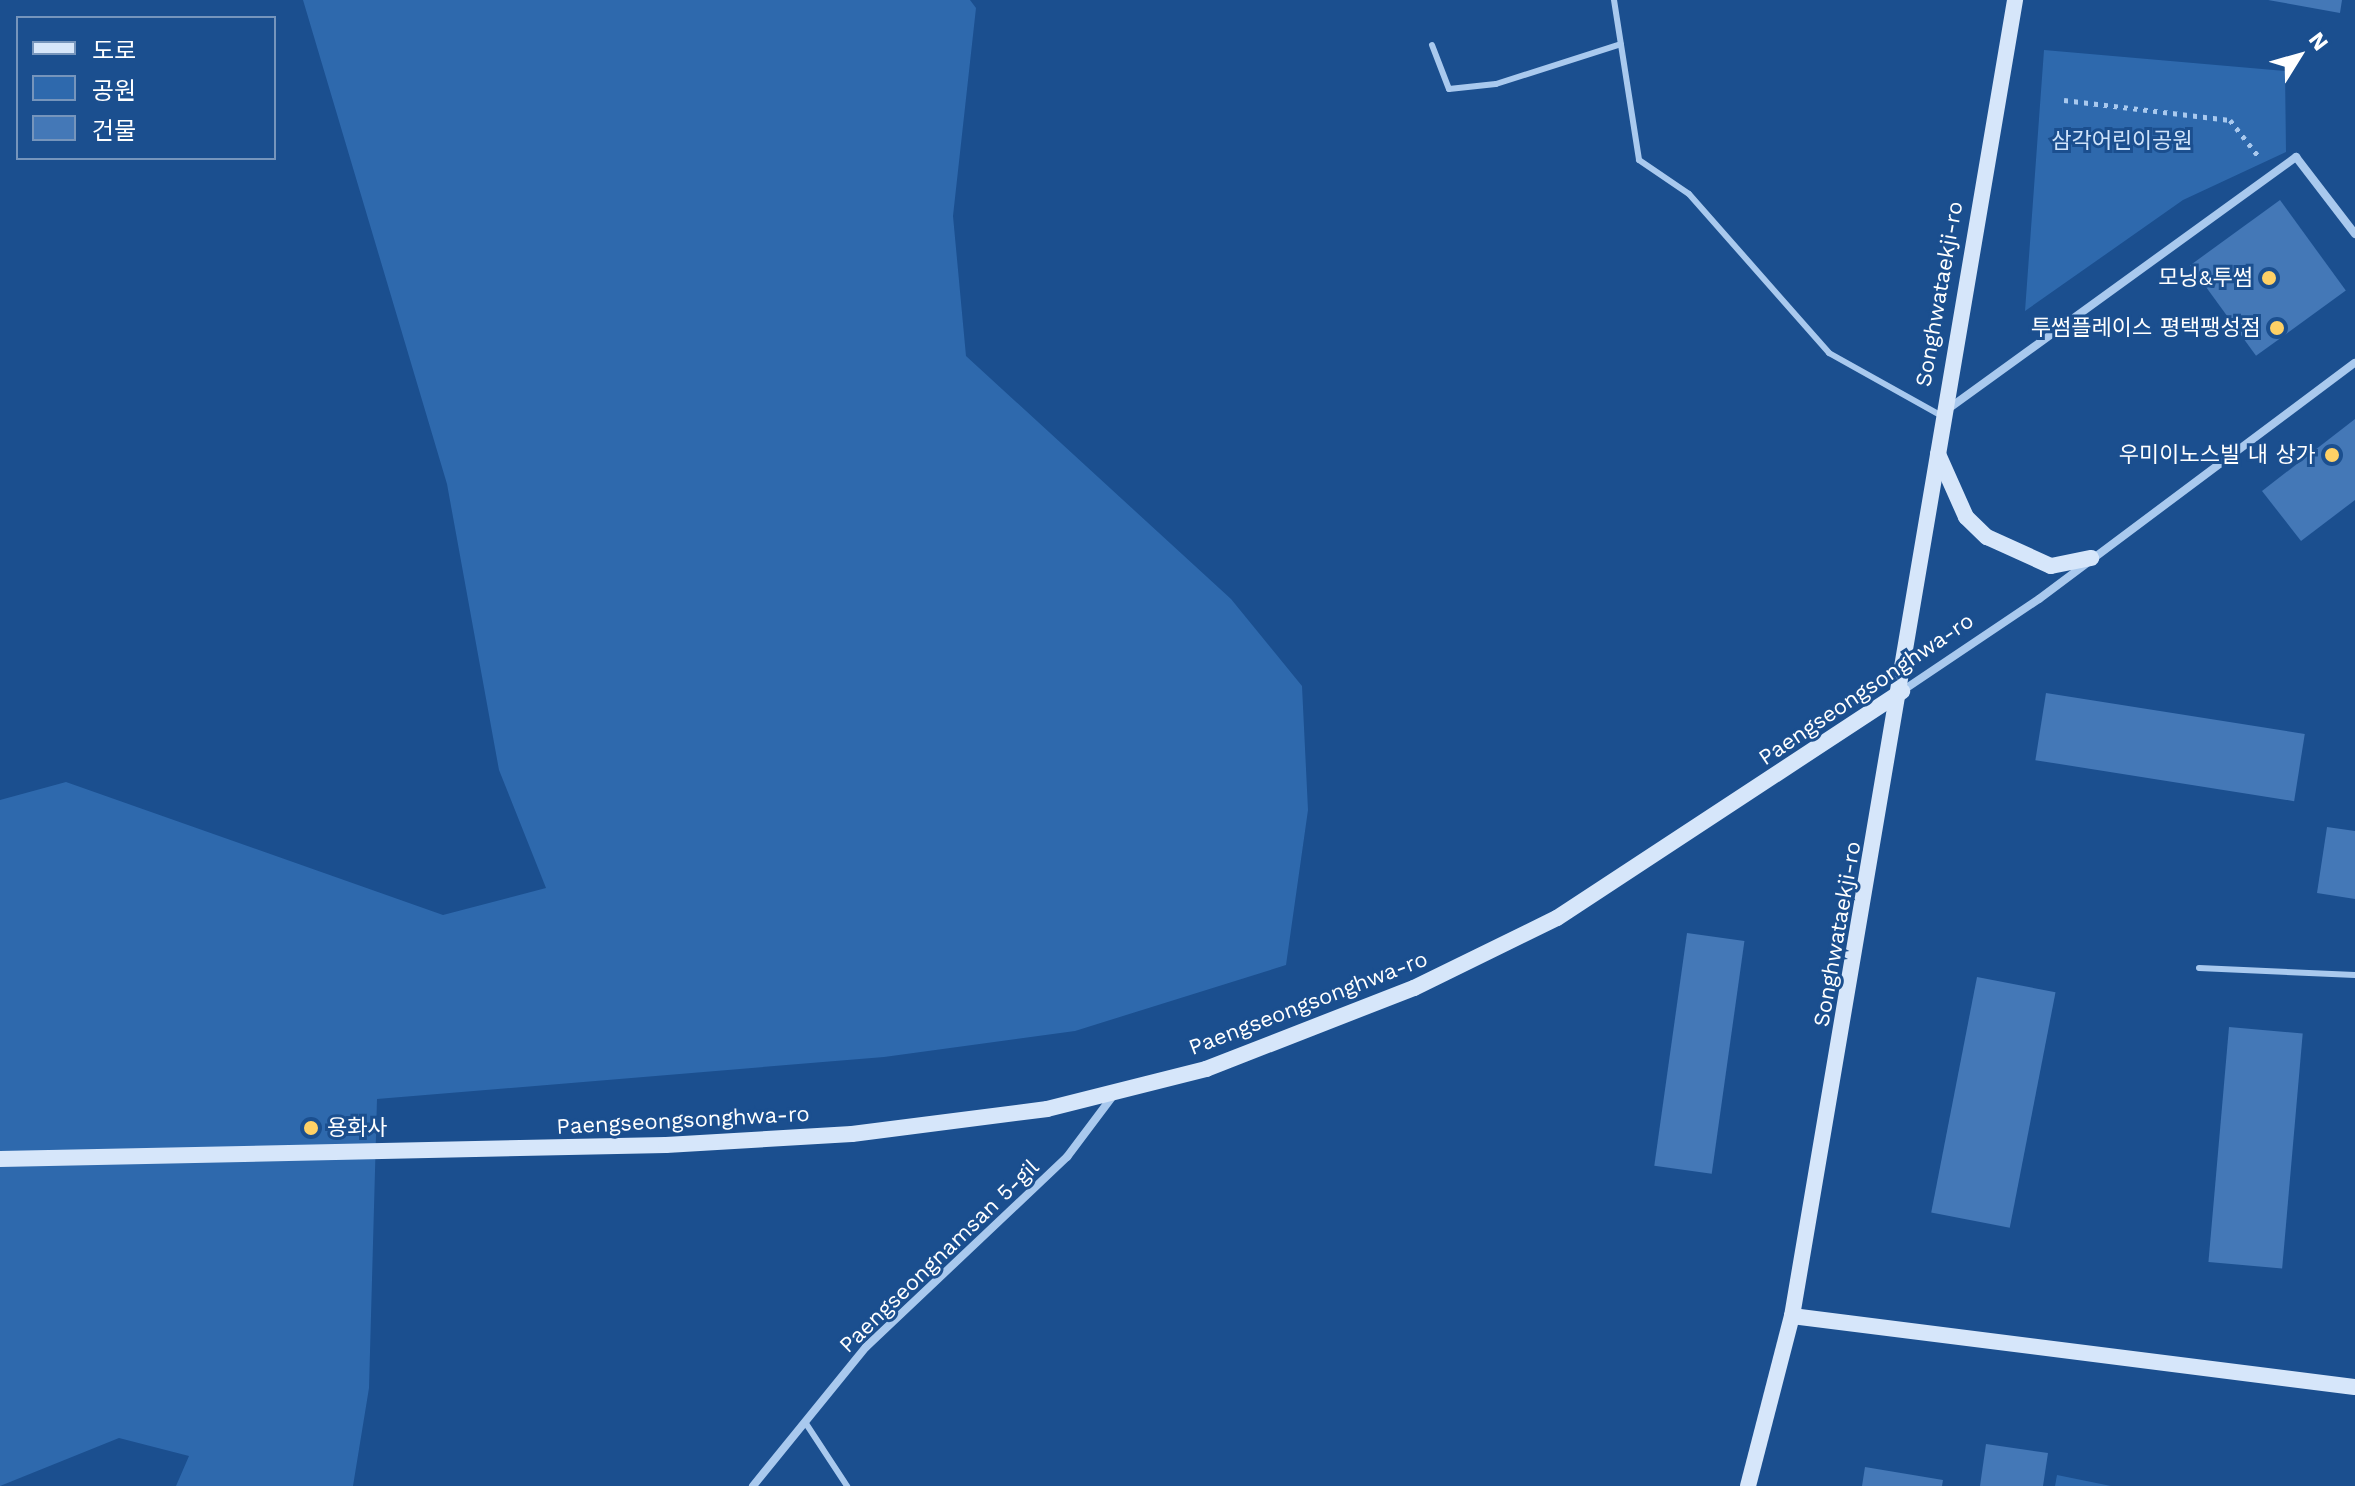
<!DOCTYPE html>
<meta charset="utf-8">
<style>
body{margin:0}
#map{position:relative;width:2355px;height:1486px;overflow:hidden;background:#1b4f8f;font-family:"Work Sans","Noto Sans KR",sans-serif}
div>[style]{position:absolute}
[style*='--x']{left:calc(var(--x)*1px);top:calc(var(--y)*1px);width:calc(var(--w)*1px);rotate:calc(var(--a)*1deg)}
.green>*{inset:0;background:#2e69ad}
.building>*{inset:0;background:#4478b7;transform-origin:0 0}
.path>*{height:5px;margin-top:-2.5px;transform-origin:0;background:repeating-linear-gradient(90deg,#a9c9ee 0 4px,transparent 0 10px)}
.lane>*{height:6px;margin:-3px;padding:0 3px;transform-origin:3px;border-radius:3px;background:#a9c9ee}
.street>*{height:8px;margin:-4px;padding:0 4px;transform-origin:4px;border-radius:4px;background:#a9c9ee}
.secondary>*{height:16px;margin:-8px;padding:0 8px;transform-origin:8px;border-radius:8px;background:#d6e6fa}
.dots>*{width:22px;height:22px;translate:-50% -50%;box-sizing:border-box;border:4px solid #1b4f8f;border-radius:50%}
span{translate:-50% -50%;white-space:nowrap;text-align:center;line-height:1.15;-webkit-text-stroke:6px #1b4f8f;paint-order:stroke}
.park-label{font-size:22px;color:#cfe3fa}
.poi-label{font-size:22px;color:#fff}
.right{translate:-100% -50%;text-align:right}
.left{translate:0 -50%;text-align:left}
.street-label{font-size:22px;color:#fff}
.legend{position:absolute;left:16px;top:16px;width:260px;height:144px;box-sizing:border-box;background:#1b4f8f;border:2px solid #7695bc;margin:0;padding:10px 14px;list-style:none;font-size:24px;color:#fff}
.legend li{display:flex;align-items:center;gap:16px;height:40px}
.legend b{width:40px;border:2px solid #7695bc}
.north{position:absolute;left:2259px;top:16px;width:80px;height:80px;-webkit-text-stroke:6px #1b4f8f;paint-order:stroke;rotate:53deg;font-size:22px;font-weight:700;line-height:32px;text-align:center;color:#fff}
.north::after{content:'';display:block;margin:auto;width:28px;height:36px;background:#fff;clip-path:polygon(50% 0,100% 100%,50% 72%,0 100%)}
</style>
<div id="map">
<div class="green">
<div style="clip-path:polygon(303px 0,970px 0,976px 8px,953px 216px,966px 356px,1231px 599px,1302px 686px,1308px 810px,1286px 965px,1075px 1031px,884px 1057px,377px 1099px,369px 1388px,353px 1486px,176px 1486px,189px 1456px,119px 1438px,0 1486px,0 800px,66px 782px,443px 915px,546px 888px,499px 770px,447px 484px)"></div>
<div style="clip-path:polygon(2044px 50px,2285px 71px,2286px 152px,2183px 200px,2025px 311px)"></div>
<div style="clip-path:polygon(2057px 1475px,2111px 1486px,2055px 1486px)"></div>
</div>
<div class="building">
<div style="clip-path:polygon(2268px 0,2342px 0,2340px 13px)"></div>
<div style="left:2280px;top:200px;width:112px;height:111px;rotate:54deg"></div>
<div style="clip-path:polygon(2355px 419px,2355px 500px,2301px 541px,2262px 491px)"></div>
<div style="left:2046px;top:693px;width:262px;height:68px;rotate:9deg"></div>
<div style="clip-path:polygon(2327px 827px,2355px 831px,2355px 899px,2317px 893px)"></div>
<div style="left:1687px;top:933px;width:58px;height:235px;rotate:8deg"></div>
<div style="left:1977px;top:977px;width:80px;height:240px;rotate:11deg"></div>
<div style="left:2229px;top:1027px;width:74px;height:236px;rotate:5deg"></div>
<div style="clip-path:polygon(1986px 1444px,2048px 1453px,2043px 1486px,1980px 1486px)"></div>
<div style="clip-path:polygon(1865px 1467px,1943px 1480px,1942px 1486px,1862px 1486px)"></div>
</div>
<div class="path">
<div style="--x:2064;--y:100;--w:167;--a:6.9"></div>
<div style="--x:2230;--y:120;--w:47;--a:51.9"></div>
</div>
<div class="lane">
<div style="--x:1614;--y:0;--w:162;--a:81.1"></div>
<div style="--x:1639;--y:160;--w:60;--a:34.2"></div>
<div style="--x:1689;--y:194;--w:212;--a:48.6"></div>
<div style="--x:1829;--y:353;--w:127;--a:29.2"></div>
<div style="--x:1432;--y:45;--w:47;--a:68.9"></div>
<div style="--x:1449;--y:89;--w:47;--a:-6.1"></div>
<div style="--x:1496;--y:84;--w:131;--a:-17.7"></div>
<div style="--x:2199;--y:968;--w:156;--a:2.6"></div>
<div style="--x:805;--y:1422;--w:77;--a:56.7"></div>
</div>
<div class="street">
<div style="--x:1948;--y:409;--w:430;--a:-35.9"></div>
<div style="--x:2296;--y:157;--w:97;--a:52.5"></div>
<div style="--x:1902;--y:691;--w:165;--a:-33.9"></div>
<div style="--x:2039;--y:599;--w:394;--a:-36.8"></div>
<div style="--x:753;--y:1486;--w:179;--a:-50.9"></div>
<div style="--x:866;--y:1347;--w:277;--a:-43.4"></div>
<div style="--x:1067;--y:1157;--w:80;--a:-53.1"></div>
</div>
<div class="secondary">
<div style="--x:1938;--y:454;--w:69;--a:66"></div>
<div style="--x:1966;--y:517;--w:29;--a:44"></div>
<div style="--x:1987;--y:537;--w:70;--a:24.4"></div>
<div style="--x:2051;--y:566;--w:41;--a:-11.3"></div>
<div style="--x:0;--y:1159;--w:666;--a:-1.2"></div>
<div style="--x:666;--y:1145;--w:186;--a:-3.4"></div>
<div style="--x:852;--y:1134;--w:197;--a:-7.3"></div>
<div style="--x:1047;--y:1109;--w:164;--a:-14.1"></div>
<div style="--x:1206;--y:1069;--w:223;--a:-21.3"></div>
<div style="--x:1414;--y:988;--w:159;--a:-26.1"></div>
<div style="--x:1557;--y:918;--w:413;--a:-33.3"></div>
<div style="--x:1792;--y:1316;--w:567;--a:7.19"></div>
<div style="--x:1748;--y:1486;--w:176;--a:-75.5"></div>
<div style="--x:1792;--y:1316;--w:1335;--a:-80.38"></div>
</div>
<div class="dots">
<div style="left:2269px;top:278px;background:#ffd166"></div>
<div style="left:2277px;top:328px;background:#ffd166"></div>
<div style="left:2332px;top:455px;background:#ffd166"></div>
<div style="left:311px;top:1128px;background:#ffd166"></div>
</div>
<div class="park-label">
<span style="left:2122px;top:141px">삼각어린이공원</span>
</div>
<div class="poi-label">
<span class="right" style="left:2253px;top:278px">모닝&amp;투썸</span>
<span class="right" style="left:2261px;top:328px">투썸플레이스 평택팽성점</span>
<span class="right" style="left:2316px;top:455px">우미이노스빌 내 상가</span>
<span class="left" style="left:327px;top:1128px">용화사</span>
</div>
<div class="street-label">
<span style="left:1939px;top:294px;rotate:-80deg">Songhwataekji-ro</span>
<span style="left:1866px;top:689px;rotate:-34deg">Paengseongsonghwa-ro</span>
<span style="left:1837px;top:934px;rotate:-80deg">Songhwataekji-ro</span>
<span style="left:1308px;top:1003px;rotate:-21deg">Paengseongsonghwa-ro</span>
<span style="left:683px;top:1120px;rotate:-3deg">Paengseongsonghwa-ro</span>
<span style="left:939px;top:1256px;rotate:-44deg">Paengseongnamsan 5-gil</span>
</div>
<ul class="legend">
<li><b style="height:10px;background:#d6e6fa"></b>도로</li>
<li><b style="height:22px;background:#2e69ad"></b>공원</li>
<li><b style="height:22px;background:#4478b7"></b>건물</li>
</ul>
<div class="north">N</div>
</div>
